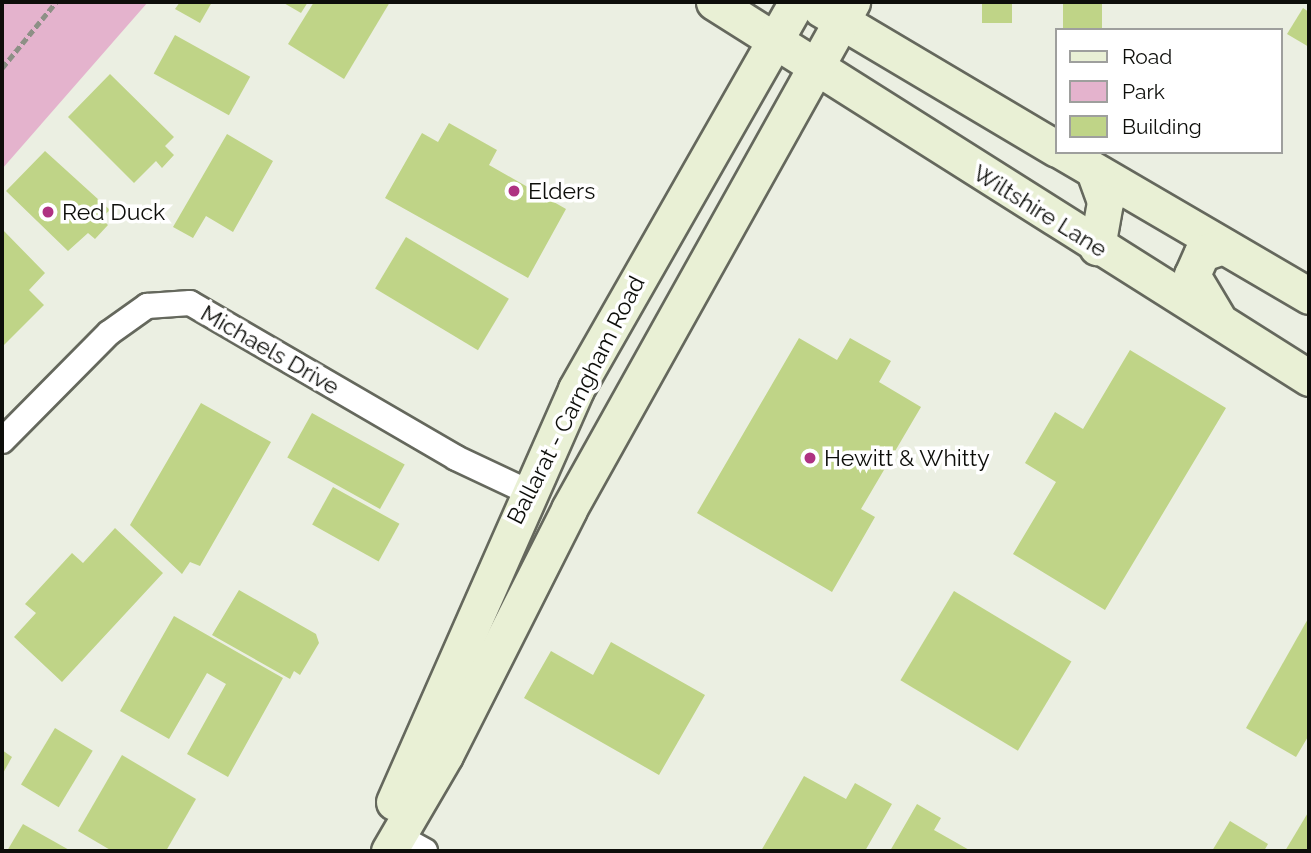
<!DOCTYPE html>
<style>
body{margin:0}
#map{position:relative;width:1311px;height:853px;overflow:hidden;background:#ebefe2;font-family:Raleway,sans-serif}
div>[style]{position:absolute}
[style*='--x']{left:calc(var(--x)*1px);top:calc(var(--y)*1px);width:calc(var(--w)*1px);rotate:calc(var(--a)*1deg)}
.green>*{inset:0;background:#e4b3cd}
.building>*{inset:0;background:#bfd487;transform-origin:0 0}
.path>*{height:4.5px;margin-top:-2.25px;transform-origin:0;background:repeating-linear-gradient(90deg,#8d9086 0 7px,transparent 0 10.5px)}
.roads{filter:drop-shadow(2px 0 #65685d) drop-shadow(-2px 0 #65685d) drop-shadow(0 2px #65685d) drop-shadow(0 -2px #65685d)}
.street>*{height:24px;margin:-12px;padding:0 12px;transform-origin:12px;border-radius:12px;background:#fff}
.secondary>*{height:35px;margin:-17.5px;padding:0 17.5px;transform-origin:17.5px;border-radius:17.5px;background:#e9f0d5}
.dots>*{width:19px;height:19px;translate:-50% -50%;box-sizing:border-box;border:4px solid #fff;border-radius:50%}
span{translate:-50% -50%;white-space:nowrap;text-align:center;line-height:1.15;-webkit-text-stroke:7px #fff;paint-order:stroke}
.poi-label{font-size:23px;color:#0d0e0a}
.left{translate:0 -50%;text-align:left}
.street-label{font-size:23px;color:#0d0e0a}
.frame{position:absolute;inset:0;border:4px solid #0d0e0a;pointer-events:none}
.legend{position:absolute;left:1055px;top:28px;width:228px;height:126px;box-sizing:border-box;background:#fff;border:2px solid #9e9f9d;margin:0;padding:9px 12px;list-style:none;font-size:21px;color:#0d0e0a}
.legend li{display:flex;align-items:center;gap:14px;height:35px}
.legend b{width:35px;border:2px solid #9e9f9d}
</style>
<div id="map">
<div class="green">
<div style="clip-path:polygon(2px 2px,148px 2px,2px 169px)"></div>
</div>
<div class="building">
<div style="clip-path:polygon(180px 2px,212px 2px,200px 23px,175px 9px)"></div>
<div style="clip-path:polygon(282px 2px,308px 2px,301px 13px)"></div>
<div style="clip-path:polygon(314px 2px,390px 2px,344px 79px,288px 44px)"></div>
<div style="left:982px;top:2px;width:30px;height:21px"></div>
<div style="left:1063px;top:2px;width:39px;height:28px"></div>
<div style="clip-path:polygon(1303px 8px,1309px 12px,1309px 47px,1287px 34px)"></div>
<div style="left:175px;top:35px;width:86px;height:44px;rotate:29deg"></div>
<div style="clip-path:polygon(110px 74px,174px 137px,165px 146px,174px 155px,162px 168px,156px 161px,134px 183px,68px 117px)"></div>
<div style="clip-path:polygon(449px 123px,497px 150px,489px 165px,566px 209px,528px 278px,385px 198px,422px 133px,438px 142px)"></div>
<div style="clip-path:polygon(227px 134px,273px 161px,233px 232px,206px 216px,193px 238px,173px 227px)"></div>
<div style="clip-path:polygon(45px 151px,110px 210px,101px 218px,108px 225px,95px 239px,88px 233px,68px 251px,6px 191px)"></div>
<div style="clip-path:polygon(2px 229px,45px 273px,29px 290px,44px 305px,2px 347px)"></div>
<div style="left:406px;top:237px;width:120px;height:60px;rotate:31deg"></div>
<div style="clip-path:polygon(799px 338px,837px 360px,850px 338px,891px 361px,879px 382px,921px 407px,861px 509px,875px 517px,832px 592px,697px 513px)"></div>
<div style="clip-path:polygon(1130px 350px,1226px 408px,1105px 610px,1013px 554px,1056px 482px,1025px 463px,1055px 412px,1083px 429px)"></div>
<div style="clip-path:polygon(201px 403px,271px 442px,200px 566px,190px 562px,182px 574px,130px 525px)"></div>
<div style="left:312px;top:413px;width:106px;height:51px;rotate:29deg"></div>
<div style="left:333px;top:487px;width:76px;height:43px;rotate:29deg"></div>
<div style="clip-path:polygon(115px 528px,163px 573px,62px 682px,14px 637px,36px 613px,25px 604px,72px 553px,83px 563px)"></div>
<div style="clip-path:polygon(239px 590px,316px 634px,319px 643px,300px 675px,294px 671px,290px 679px,212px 635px)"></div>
<div style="left:954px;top:591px;width:137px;height:104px;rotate:31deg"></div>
<div style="clip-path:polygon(174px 616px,283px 678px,228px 777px,187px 754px,226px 684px,207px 673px,169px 739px,120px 711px)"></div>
<div style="clip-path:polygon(1309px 617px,1309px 735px,1296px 757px,1246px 728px)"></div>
<div style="clip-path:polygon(611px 642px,705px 695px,659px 775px,524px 698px,551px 651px,593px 675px)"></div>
<div style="left:55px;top:728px;width:44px;height:66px;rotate:31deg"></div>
<div style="clip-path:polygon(2px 750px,12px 757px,2px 775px)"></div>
<div style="clip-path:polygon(122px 755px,196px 799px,166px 851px,112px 851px,78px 831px)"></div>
<div style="clip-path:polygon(804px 776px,846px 799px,855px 783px,892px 804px,865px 851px,761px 851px)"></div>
<div style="clip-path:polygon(917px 804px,941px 818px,934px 830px,971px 851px,890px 851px)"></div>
<div style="clip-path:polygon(1309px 811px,1309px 851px,1285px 851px)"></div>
<div style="clip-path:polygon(1230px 821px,1268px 844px,1264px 851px,1212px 851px)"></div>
<div style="clip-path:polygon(23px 824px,71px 851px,7px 851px)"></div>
</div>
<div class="path">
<div style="--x:2;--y:68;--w:85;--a:-50.7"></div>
</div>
<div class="roads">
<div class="street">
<div style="--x:2;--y:441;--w:152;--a:-45.3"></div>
<div style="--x:109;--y:333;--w:47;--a:-35.4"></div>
<div style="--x:147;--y:306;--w:43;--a:-4"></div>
<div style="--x:190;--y:303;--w:308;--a:30.2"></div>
<div style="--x:456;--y:458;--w:77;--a:25.2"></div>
<div style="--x:398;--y:836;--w:31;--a:29"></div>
</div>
<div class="secondary">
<div style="--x:714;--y:2;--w:704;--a:32.29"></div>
<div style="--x:821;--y:9;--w:274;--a:30.7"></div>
<div style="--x:1063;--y:152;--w:285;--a:30.3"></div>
<div style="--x:1094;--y:171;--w:33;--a:70"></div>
<div style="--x:1105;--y:202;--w:46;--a:100.1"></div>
<div style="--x:1217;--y:317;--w:49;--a:-120.8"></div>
<div style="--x:1192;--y:275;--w:24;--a:-66"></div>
<div style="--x:1202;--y:253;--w:22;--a:-18"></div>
<div style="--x:394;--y:802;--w:451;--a:-66.2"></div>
<div style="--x:576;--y:389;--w:446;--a:-60.3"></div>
<div style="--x:389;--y:851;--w:111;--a:-59.7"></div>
<div style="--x:445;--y:755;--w:275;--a:-63.2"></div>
<div style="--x:569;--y:509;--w:581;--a:-60.83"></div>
</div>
</div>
<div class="dots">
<div style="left:514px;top:191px;background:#af3282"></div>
<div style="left:48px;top:212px;background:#af3282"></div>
<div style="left:810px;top:458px;background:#af3282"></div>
</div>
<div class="poi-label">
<span class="left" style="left:528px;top:191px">Elders</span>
<span class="left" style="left:62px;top:212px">Red Duck</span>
<span class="left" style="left:824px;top:458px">Hewitt &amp; Whitty</span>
</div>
<div class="street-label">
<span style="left:1040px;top:211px;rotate:32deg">Wiltshire Lane</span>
<span style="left:270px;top:350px;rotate:30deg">Michaels Drive</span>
<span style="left:576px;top:400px;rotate:-63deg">Ballarat - Carngham Road</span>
</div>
<div class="frame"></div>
<ul class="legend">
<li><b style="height:9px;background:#e9f0d5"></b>Road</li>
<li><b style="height:19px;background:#e4b3cd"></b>Park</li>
<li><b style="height:19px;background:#bfd487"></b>Building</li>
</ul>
</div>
